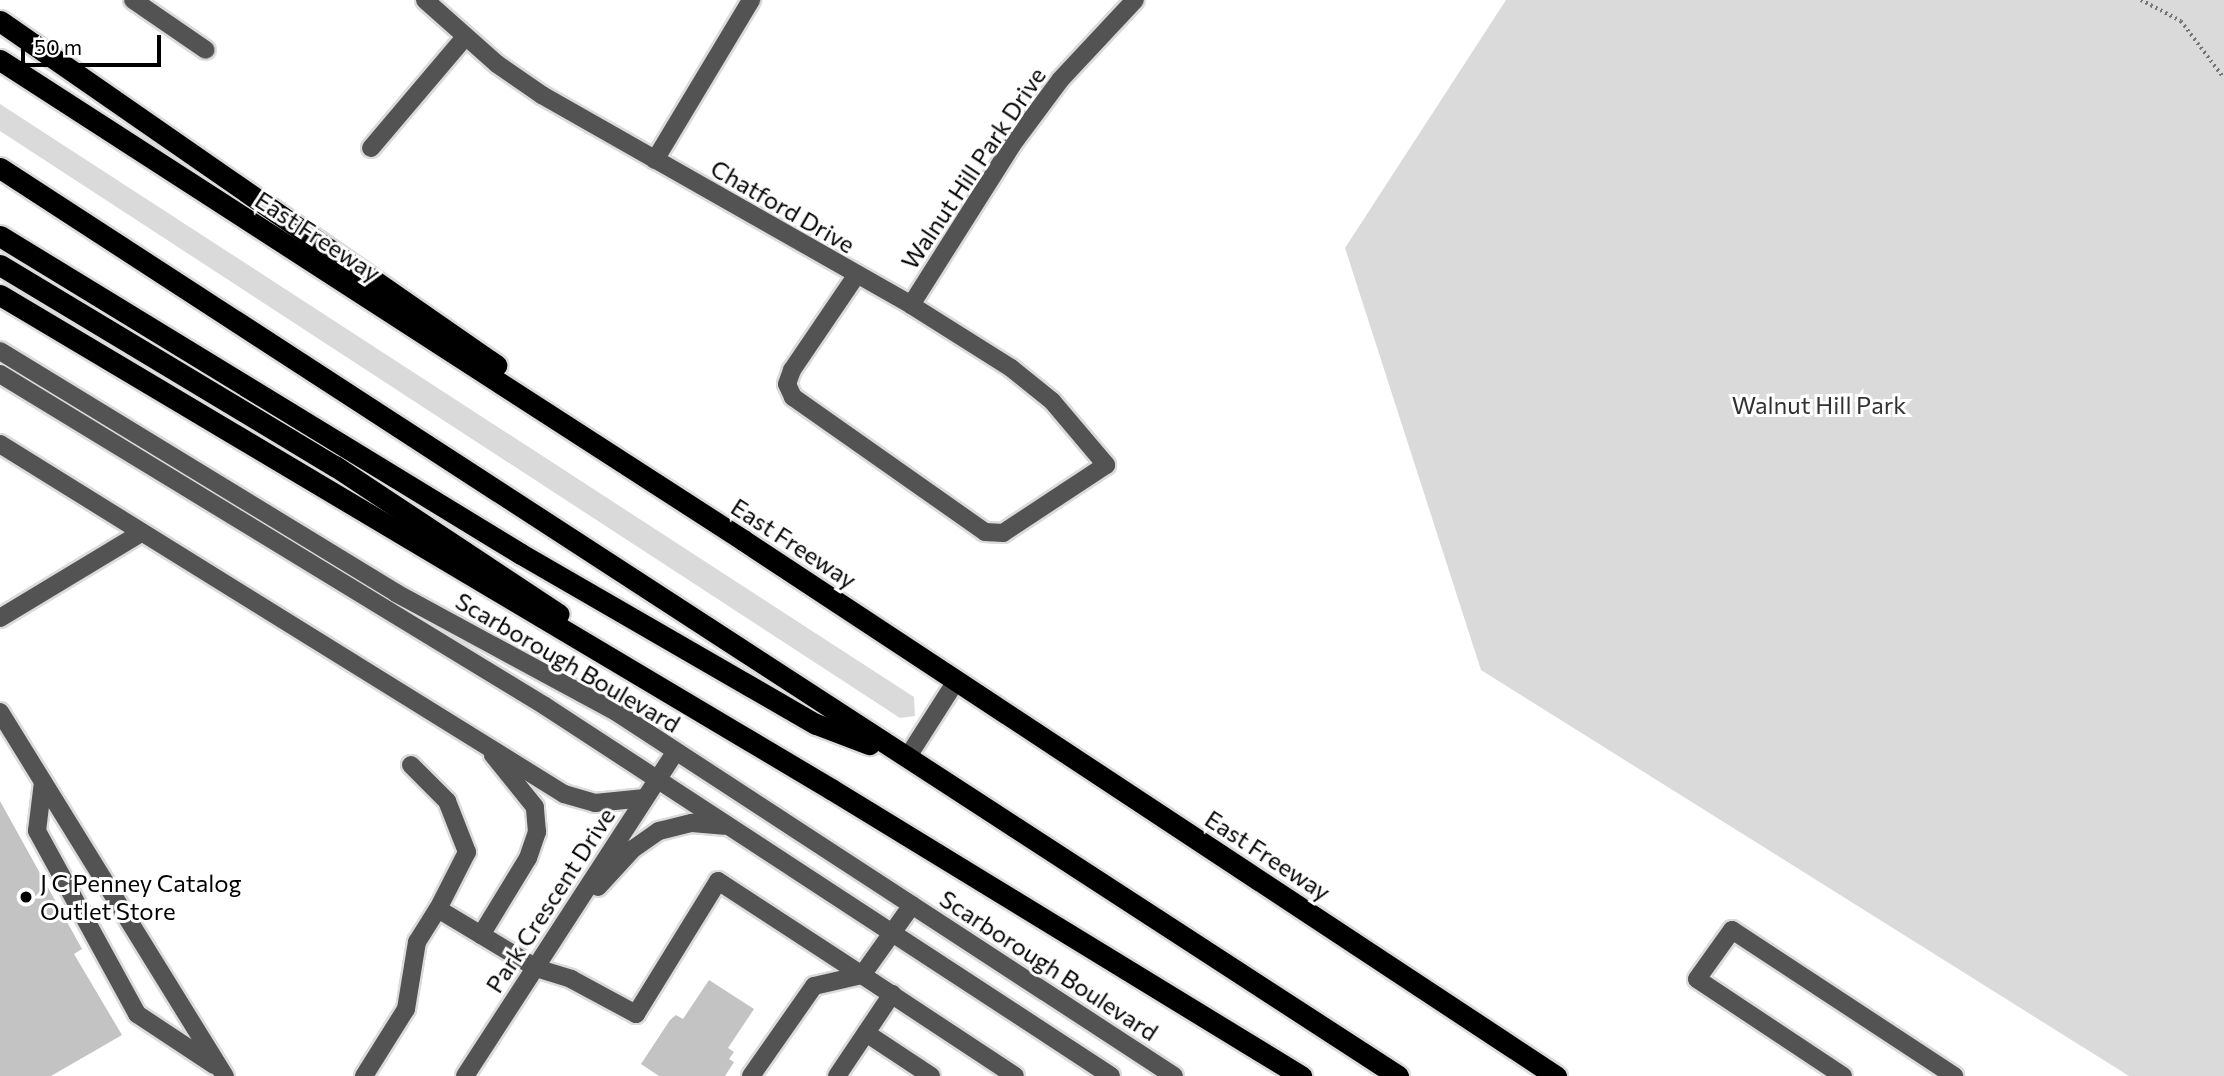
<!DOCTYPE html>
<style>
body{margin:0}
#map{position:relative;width:2224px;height:1076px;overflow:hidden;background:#fff;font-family:Commissioner,sans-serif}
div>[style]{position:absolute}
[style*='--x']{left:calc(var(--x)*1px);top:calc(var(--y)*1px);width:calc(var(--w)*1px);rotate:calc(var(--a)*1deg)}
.green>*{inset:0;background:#dadada}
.building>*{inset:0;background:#c3c3c3}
.path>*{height:3.5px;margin-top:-1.75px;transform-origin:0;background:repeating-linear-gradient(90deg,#757575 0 2px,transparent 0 5.5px)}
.roads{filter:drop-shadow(2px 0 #dbdbdb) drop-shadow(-2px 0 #dbdbdb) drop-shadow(0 2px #dbdbdb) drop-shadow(0 -2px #dbdbdb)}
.minor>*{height:18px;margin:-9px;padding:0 9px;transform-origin:9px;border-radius:9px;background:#535353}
.highway>*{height:21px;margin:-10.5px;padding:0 10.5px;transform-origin:10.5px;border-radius:10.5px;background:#000}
.dots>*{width:19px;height:19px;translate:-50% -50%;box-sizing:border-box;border:4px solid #fff;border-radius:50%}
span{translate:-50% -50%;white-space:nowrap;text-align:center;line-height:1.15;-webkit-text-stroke:6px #fff;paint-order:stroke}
.street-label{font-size:24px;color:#000}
.park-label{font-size:24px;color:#313131}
.poi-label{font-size:24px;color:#000}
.left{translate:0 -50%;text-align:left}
.scale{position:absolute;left:21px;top:35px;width:140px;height:32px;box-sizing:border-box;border:4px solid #000;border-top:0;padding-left:9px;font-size:21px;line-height:24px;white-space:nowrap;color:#000;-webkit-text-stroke:5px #fff;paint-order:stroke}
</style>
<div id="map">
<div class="green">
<div style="clip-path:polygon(1506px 0,2224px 0,2224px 1076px,2129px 1076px,1481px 670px,1345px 248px)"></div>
<div style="clip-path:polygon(0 104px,914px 697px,915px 716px,900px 718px,0 131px)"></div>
</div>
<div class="building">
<div style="clip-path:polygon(0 801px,82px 949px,74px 954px,122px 1035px,51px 1076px,0 1076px)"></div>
<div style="clip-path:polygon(709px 980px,754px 1009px,728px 1048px,734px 1052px,729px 1059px,734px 1062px,725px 1076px,659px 1076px,641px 1064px,670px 1020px,676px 1015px,683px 1019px)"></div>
</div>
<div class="path">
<div style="--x:2141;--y:0;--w:45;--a:27.7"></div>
<div style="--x:2181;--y:21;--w:71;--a:53"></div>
</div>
<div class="roads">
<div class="minor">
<div style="--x:133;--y:0;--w:88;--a:34.4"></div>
<div style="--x:425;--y:0;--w:96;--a:41.6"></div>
<div style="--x:497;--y:64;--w:55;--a:34.6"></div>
<div style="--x:542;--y:95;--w:425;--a:29.6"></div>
<div style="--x:911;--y:305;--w:118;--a:32.2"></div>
<div style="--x:1011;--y:368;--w:53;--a:38.8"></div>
<div style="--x:1052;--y:401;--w:84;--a:49.8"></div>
<div style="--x:1106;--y:465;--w:123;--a:146.6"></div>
<div style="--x:1003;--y:533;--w:18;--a:-177"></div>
<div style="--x:985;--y:532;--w:235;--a:-144.9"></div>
<div style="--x:793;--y:397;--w:14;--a:-115"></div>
<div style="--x:787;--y:384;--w:15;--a:-70"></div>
<div style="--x:792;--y:370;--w:114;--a:-55.8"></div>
<div style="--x:371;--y:148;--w:145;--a:-49.7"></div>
<div style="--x:655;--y:160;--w:187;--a:-59"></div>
<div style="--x:911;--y:305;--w:189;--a:-57.7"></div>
<div style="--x:1012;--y:145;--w:82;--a:-53.4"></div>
<div style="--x:1061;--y:79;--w:108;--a:-46.9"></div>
<div style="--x:0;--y:351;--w:464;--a:31.4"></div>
<div style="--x:396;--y:593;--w:250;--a:28.4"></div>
<div style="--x:616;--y:712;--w:666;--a:33.12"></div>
<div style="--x:0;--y:374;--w:638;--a:31.35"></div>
<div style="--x:545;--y:706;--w:676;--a:33.17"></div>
<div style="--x:0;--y:444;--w:664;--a:31.82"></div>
<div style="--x:564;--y:794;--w:32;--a:16"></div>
<div style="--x:595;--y:803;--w:50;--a:-5.7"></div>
<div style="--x:0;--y:618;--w:165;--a:-31.1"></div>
<div style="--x:0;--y:712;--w:428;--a:58.3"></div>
<div style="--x:907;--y:758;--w:91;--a:-57.5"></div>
<div style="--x:411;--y:765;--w:51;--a:45"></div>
<div style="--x:447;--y:801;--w:55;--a:68.6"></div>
<div style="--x:467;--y:852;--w:64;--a:117"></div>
<div style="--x:43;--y:782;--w:49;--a:97"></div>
<div style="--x:37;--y:831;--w:209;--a:61.3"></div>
<div style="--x:137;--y:1014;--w:92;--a:33.5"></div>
<div style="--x:598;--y:887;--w:52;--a:-47.4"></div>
<div style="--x:633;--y:849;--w:32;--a:-35"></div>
<div style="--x:659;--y:831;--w:34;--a:-14"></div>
<div style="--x:692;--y:823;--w:32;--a:5"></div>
<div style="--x:912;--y:905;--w:86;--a:125.5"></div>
<div style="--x:862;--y:975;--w:183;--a:33.4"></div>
<div style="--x:481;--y:935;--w:90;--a:-58.6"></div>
<div style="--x:528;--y:858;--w:28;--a:-71"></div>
<div style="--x:537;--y:832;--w:25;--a:-95"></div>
<div style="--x:535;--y:807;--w:67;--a:-128.9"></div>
<div style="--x:866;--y:1033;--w:78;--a:33.5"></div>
<div style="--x:364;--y:1076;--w:79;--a:-57.9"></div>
<div style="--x:406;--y:1009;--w:68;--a:-80.7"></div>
<div style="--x:417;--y:942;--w:39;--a:-58"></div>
<div style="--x:438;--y:909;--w:114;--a:31"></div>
<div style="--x:536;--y:968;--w:37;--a:17"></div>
<div style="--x:571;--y:979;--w:74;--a:28.3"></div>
<div style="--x:636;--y:1014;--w:156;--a:-58.3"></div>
<div style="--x:718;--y:881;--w:172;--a:33.1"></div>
<div style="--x:465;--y:1076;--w:387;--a:-57"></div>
<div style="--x:751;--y:1076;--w:110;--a:-55"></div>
<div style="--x:814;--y:986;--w:49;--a:-12.9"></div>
<div style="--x:837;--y:1076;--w:99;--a:-56.1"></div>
<div style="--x:1843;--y:1076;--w:175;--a:-146.4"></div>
<div style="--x:1697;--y:979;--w:60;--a:-54.5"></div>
<div style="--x:1732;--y:930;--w:266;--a:33.3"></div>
</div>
<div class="highway">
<div style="--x:0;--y:21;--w:604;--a:34.74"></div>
<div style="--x:0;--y:60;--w:885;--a:32.86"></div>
<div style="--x:743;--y:540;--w:974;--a:33.4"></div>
<div style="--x:0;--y:168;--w:1667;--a:33"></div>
<div style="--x:0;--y:236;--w:610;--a:31.4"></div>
<div style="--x:521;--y:554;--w:340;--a:30"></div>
<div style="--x:816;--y:724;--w:57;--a:20.7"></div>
<div style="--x:0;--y:265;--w:391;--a:31"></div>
<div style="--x:335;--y:466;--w:268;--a:33.5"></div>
<div style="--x:0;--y:295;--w:967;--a:30.73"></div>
<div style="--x:831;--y:789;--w:551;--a:31.41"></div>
</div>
</div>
<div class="dots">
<div style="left:26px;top:897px;background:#000"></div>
</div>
<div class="street-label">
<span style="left:973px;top:168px;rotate:-56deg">Walnut Hill Park Drive</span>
<span style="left:783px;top:206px;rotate:30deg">Chatford Drive</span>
<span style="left:318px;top:236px;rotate:33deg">East Freeway</span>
<span style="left:794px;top:543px;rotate:33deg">East Freeway</span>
<span style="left:568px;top:662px;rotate:30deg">Scarborough Boulevard</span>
<span style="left:1268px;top:855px;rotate:33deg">East Freeway</span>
<span style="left:550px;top:900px;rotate:-57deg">Park Crescent Drive</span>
<span style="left:1049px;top:965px;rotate:33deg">Scarborough Boulevard</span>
</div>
<div class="park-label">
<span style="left:1819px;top:405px">Walnut Hill Park</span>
</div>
<div class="poi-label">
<span class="left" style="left:40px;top:897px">J C Penney Catalog<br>Outlet Store</span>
</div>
<div class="scale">50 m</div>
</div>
